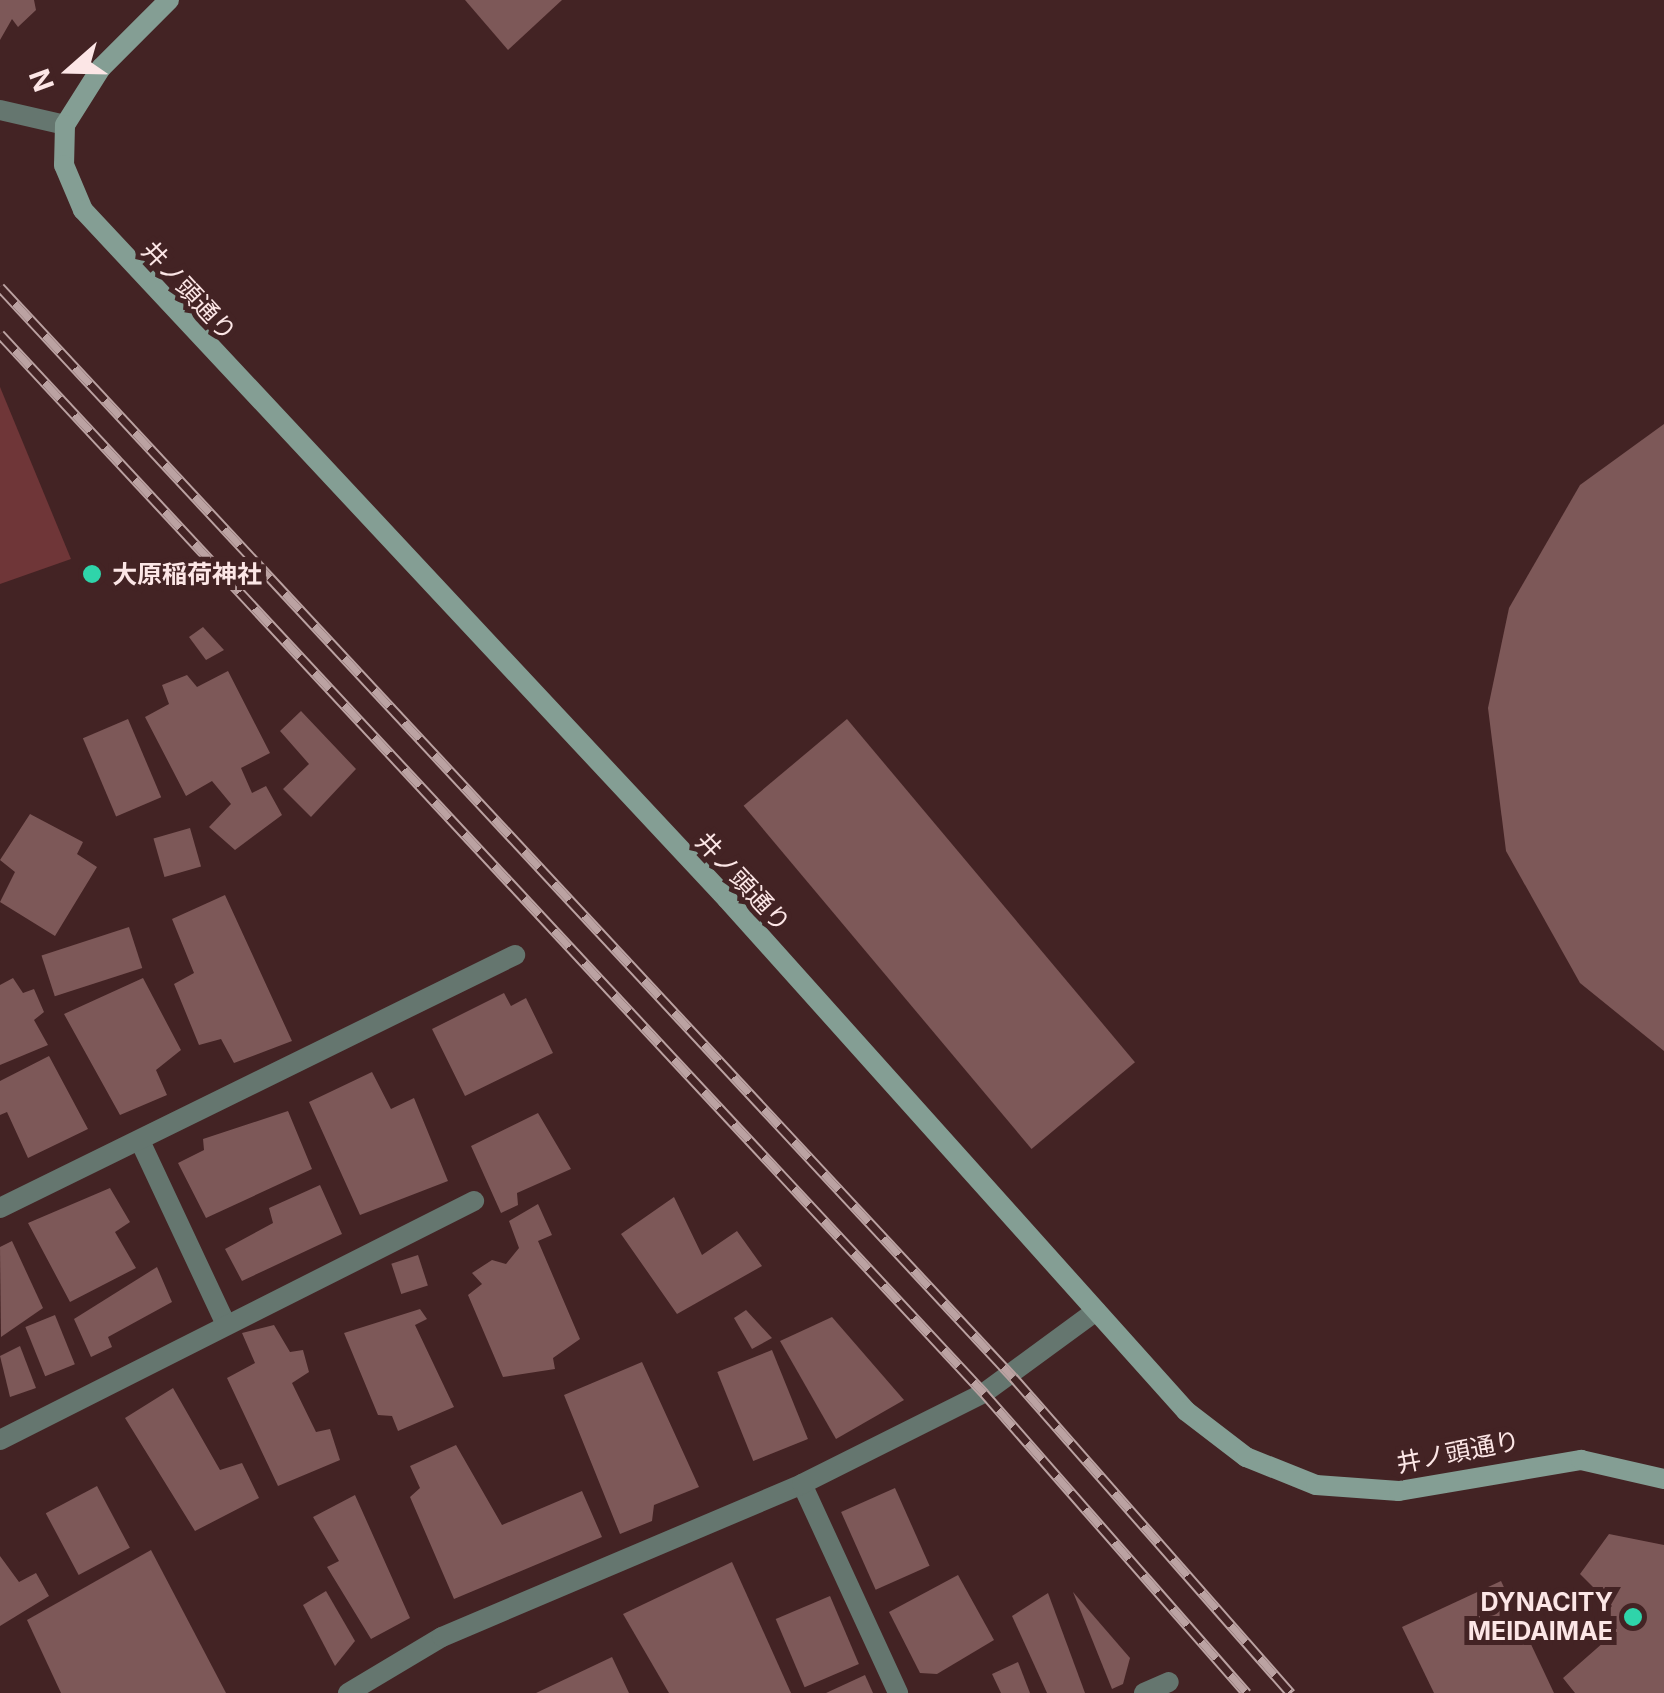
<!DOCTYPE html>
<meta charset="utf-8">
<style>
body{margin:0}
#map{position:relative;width:1664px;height:1693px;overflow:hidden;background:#432324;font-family:Inter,"Noto Sans JP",sans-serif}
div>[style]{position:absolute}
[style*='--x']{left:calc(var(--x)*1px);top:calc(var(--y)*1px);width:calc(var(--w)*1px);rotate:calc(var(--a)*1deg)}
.green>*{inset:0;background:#6f3638}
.building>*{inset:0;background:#7d5858;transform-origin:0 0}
.lane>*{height:20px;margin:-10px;padding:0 10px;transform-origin:10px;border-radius:10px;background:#65766f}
.street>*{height:20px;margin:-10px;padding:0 10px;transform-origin:10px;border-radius:10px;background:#65766f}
.secondary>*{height:20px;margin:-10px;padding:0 10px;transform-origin:10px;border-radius:10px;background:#849e94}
.rail>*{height:11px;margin-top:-5.5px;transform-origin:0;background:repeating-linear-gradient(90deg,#432324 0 22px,#bba2a2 0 44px);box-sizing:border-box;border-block:2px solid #bba2a2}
.dots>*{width:28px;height:28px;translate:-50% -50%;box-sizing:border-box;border:5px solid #432324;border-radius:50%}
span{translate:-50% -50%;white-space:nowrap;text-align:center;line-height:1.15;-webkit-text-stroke:10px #432324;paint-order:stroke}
.street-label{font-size:25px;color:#fce6e6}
.poi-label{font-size:25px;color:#fce6e6;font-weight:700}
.left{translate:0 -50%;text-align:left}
.right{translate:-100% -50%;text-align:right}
.north{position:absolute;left:20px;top:20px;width:100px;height:100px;-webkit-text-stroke:8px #432324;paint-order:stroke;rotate:250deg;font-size:28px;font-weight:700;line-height:40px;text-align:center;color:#fce6e6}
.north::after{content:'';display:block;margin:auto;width:35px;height:45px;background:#fce6e6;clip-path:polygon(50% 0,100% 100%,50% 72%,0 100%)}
</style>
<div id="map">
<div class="green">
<div style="clip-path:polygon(0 387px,71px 559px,0 584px)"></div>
</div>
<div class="building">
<div style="clip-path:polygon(0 0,34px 0,36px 10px,18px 27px,12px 19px,0 40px)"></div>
<div style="clip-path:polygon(465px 0,562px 0,508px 50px)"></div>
<div style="clip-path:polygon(1664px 424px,1664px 1051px,1580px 983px,1506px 851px,1488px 708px,1509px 608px,1580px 485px)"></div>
<div style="clip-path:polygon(203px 627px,224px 650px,206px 660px,189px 637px)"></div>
<div style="clip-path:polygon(228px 671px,270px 753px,241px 768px,252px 793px,266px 786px,282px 815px,235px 850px,209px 827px,231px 804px,212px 781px,186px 796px,145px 717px,169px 704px,162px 685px,187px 675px,197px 687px)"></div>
<div style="clip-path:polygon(301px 711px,356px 769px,311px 817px,283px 789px,309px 764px,280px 731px)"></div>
<div style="left:128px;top:719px;width:85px;height:49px;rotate:67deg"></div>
<div style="left:847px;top:719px;width:448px;height:135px;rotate:50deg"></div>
<div style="clip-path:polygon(30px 814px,83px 842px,77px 854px,97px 867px,55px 936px,0 902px,15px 872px,0 860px)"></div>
<div style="left:190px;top:828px;width:40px;height:38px;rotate:74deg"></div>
<div style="clip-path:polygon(225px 895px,292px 1041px,234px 1063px,221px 1039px,199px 1045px,174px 984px,194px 973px,172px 919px)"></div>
<div style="left:129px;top:927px;width:43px;height:92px;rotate:72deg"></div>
<div style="clip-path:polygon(13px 978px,23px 993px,34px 989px,44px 1012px,34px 1020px,48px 1045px,0 1065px,0 985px)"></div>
<div style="clip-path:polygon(143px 978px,181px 1050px,156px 1070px,167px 1095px,120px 1115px,64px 1014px)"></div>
<div style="clip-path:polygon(504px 993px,511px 1006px,526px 998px,553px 1053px,465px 1096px,432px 1029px)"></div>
<div style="clip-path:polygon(49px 1056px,88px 1129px,28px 1158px,7px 1112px,0 1115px,0 1081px)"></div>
<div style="clip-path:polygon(372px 1072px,391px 1109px,414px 1098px,448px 1181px,360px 1215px,309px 1102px)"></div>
<div style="clip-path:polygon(288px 1111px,312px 1169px,206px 1218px,178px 1163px,204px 1150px,203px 1139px)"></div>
<div style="clip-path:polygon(538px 1113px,571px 1169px,517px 1193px,518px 1205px,501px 1213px,471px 1146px)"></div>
<div style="clip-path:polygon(320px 1185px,342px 1234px,242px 1281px,225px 1249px,273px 1223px,269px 1208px)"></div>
<div style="clip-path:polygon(110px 1188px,130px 1222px,115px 1232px,136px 1268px,70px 1302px,28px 1223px)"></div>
<div style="clip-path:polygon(674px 1197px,702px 1255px,737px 1231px,762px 1266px,677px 1314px,621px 1234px)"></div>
<div style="clip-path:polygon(538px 1204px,552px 1235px,538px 1241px,580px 1339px,553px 1358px,555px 1369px,503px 1377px,468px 1295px,482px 1284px,472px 1273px,492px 1260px,506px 1264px,519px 1248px,509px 1221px)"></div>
<div style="clip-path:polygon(12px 1241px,43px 1308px,1px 1337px,0 1247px)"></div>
<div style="left:418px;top:1255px;width:32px;height:28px;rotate:72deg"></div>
<div style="clip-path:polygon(157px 1267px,172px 1302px,108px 1337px,112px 1347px,91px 1357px,74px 1319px)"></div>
<div style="clip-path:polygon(420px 1309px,427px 1319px,415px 1325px,454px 1407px,398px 1431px,392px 1416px,378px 1415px,344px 1333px)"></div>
<div style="clip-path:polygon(746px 1310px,772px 1338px,752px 1349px,734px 1318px)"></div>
<div style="left:55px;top:1315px;width:53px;height:32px;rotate:68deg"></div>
<div style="clip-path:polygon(832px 1317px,904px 1400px,836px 1439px,780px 1341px)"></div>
<div style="clip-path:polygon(274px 1325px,290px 1352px,303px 1350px,309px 1372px,292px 1383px,316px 1432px,330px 1429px,340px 1460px,278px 1486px,227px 1378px,255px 1363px,242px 1333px)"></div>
<div style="clip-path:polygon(20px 1346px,36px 1388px,10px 1397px,0 1356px)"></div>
<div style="left:772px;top:1350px;width:96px;height:59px;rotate:68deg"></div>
<div style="clip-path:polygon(642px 1362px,699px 1487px,654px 1505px,652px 1521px,620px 1534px,564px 1395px)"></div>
<div style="clip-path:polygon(173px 1388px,220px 1470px,242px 1463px,259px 1498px,195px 1531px,125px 1418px)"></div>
<div style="clip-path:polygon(456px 1445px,502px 1525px,582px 1491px,602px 1537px,454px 1599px,410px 1497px,420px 1488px,410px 1466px)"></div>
<div style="left:97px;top:1486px;width:70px;height:58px;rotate:62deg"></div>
<div style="left:895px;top:1488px;width:85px;height:59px;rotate:66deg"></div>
<div style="clip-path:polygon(355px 1495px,410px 1618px,371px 1639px,327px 1567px,339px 1561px,313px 1517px)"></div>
<div style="clip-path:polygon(1609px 1534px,1664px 1545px,1664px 1693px,1575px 1693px,1563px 1678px,1604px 1642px,1591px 1627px,1612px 1606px,1580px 1574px)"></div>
<div style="clip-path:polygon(151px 1550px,226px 1693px,61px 1693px,27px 1620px)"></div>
<div style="clip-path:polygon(0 1556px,19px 1582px,36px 1573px,49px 1596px,0 1626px)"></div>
<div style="clip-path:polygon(732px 1562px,791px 1693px,669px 1693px,623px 1614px)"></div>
<div style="clip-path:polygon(958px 1575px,994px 1640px,937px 1674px,920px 1673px,889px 1612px)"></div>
<div style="clip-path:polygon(1501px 1581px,1554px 1693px,1434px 1693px,1402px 1627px)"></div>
<div style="clip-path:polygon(326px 1591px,355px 1641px,335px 1666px,303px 1605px)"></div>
<div style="clip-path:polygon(1073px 1592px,1130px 1658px,1123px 1684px,1112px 1689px)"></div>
<div style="clip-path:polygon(1048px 1593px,1085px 1693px,1047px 1693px,1012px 1616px)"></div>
<div style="left:830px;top:1596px;width:74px;height:59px;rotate:67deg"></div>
<div style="clip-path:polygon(612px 1657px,629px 1693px,536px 1693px)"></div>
<div style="clip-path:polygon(1018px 1662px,1030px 1693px,1001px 1693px,992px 1674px)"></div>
<div style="clip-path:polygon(865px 1675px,873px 1693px,826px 1693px)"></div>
</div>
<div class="lane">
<div style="--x:140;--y:1141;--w:198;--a:64.9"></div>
<div style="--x:0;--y:1440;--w:531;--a:-26.76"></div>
<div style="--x:802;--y:1484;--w:230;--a:65.3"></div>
<div style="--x:1144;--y:1693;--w:27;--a:-24"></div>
</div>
<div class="street">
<div style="--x:0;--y:110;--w:67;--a:13"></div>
<div style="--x:0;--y:1208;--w:574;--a:-26.16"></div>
<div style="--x:348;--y:1693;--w:109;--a:-30.8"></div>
<div style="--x:442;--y:1637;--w:391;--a:-23"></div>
<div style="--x:802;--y:1484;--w:203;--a:-26.6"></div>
<div style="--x:984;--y:1393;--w:139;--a:-36.2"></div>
</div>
<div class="secondary">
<div style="--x:169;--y:0;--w:96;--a:135"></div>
<div style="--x:101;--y:68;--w:67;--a:122.3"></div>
<div style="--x:65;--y:125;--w:40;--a:91.4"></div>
<div style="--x:64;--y:165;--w:49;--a:67.1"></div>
<div style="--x:83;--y:210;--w:943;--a:46.93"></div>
<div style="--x:727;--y:899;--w:688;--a:48.12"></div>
<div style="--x:1186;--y:1411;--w:76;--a:37.5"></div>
<div style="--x:1246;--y:1457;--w:75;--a:21.8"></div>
<div style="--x:1316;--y:1485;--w:83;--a:4.1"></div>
<div style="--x:1399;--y:1491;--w:185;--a:-9.7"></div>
<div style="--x:1581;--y:1460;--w:85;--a:12.9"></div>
</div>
<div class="rail">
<div style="--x:0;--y:287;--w:1488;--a:47.1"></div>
<div style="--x:1013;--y:1377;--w:421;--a:48.7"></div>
<div style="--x:0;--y:334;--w:1446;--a:47.1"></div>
<div style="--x:984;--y:1393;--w:399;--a:48.8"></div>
</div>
<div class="dots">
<div style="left:92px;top:574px;background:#2fd4aa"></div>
<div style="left:1633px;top:1617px;background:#2fd4aa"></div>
</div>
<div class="street-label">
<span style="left:189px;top:291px;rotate:47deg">井ノ頭通り</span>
<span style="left:743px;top:882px;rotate:47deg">井ノ頭通り</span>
<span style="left:1458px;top:1452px;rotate:-11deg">井ノ頭通り</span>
</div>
<div class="poi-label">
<span class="left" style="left:112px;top:574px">大原稲荷神社</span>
<span class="right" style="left:1613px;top:1617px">DYNACITY<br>MEIDAIMAE</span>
</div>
<div class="north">N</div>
</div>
